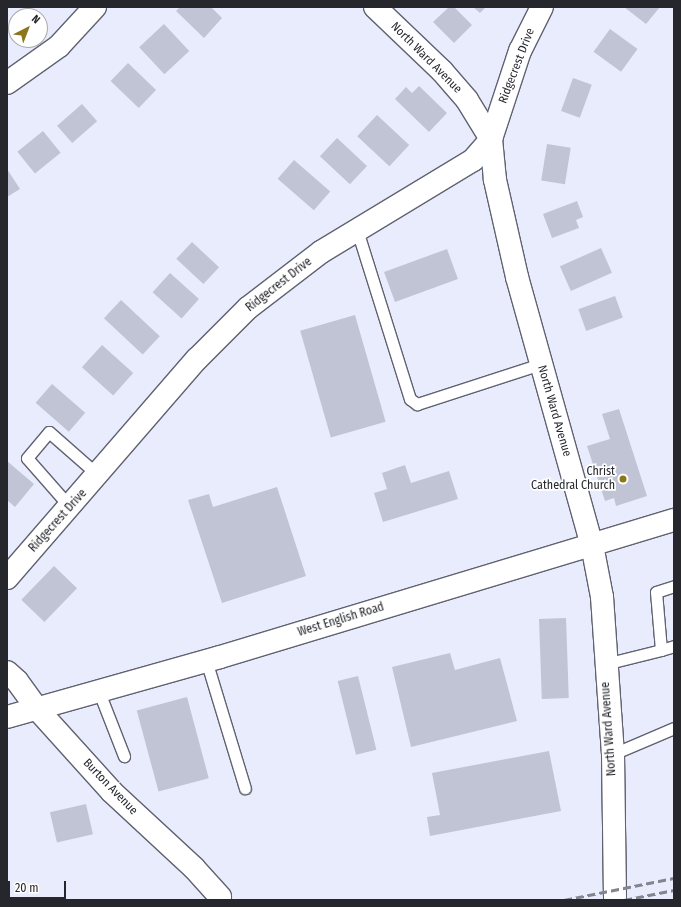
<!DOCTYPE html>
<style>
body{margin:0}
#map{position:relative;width:681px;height:907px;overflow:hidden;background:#e9ecfc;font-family:"Fira Sans Condensed",sans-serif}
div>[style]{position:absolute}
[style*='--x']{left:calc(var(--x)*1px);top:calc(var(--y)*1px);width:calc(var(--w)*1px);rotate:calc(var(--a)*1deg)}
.building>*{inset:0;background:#c1c4d4;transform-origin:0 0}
.roads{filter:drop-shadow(1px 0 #606270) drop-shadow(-1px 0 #606270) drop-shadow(0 1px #606270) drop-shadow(0 -1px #606270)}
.lane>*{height:11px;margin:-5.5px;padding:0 5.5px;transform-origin:5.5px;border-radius:5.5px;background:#fff}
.street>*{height:22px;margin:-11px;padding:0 11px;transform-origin:11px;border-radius:11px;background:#fff}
.secondary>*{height:22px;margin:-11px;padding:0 11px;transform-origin:11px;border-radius:11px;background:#fff}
.rail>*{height:3px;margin-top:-1.5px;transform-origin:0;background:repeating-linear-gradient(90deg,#82848e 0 8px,transparent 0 12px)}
.dots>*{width:11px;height:11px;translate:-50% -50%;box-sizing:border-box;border:2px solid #fff;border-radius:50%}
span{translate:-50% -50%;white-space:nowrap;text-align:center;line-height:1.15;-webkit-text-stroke:3.5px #fff;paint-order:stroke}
.street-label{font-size:12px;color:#26272d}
.poi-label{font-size:12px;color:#26272d}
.right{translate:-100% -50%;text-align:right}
.frame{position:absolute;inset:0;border:8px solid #26272d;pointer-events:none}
.north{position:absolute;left:8px;top:8px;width:40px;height:40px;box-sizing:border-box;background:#fff;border:1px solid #a8a9ab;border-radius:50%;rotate:42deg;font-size:11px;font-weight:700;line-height:16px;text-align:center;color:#26272d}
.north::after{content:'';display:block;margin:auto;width:14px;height:18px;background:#8d751a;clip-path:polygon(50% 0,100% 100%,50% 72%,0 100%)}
.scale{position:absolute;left:8px;top:881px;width:58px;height:18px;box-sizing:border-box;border:2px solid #26272d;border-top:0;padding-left:5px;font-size:12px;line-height:14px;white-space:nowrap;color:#26272d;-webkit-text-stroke:3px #fff;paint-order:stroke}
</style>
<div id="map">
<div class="building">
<div style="clip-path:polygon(180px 7px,211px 7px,222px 18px,204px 38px,176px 11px)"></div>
<div style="clip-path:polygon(449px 7px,454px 7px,472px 25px,454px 43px,433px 22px)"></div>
<div style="clip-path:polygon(473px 7px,486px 7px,480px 13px)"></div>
<div style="clip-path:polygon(624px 7px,660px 7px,646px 24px)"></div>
<div style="left:164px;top:24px;width:37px;height:34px;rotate:47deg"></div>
<div style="left:610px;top:29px;width:34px;height:28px;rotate:36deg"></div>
<div style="left:128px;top:63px;width:39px;height:25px;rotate:44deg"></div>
<div style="left:573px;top:78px;width:20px;height:35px;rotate:20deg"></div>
<div style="clip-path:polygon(419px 86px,447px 113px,429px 132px,395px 99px,406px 87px,412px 93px)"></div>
<div style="left:82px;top:104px;width:23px;height:33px;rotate:49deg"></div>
<div style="left:377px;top:115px;width:44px;height:29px;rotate:43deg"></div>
<div style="left:43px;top:131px;width:28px;height:33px;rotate:51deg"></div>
<div style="left:337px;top:138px;width:41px;height:25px;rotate:43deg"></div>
<div style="left:547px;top:144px;width:24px;height:37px;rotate:9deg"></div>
<div style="left:294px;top:160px;width:48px;height:25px;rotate:41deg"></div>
<div style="clip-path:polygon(7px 169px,20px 189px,7px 197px)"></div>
<div style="clip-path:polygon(577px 201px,583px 217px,576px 220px,579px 228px,552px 238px,543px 214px)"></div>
<div style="left:192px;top:242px;width:37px;height:23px;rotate:43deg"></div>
<div style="left:601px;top:248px;width:27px;height:45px;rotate:66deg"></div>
<div style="left:447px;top:249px;width:32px;height:67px;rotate:70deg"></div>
<div style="left:170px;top:273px;width:39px;height:26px;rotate:42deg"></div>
<div style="left:615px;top:296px;width:23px;height:39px;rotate:70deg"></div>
<div style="left:121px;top:300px;width:53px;height:25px;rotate:43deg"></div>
<div style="left:355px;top:315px;width:111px;height:57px;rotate:74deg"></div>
<div style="left:102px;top:345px;width:42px;height:30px;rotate:42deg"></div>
<div style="left:52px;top:384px;width:44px;height:25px;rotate:41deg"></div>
<div style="clip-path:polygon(619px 409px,647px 496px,616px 506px,614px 498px,605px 501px,587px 446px,610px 439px,602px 414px)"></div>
<div style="clip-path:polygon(7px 461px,34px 484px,15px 507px,7px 500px)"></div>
<div style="clip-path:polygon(405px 465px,411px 483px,449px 471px,458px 499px,383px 522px,374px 493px,387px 489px,382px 473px)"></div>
<div style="clip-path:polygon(277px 487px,306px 576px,222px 603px,188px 500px,209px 494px,213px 507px)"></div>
<div style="left:54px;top:566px;width:32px;height:47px;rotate:44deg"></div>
<div style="left:566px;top:618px;width:80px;height:27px;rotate:88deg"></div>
<div style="clip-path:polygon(450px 653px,455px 670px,500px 658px,517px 721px,411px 747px,392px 667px)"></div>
<div style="left:358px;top:676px;width:76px;height:21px;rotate:76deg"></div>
<div style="left:187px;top:697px;width:84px;height:52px;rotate:75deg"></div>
<div style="clip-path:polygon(549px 751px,561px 811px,430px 836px,427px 817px,440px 815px,432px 773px)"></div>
<div style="left:86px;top:804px;width:31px;height:37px;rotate:77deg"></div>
</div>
<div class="roads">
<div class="lane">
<div style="--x:357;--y:230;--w:177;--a:72.6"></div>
<div style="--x:410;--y:399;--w:9;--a:36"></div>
<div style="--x:417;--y:404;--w:130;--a:-17.9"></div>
<div style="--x:70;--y:507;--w:65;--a:-131.3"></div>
<div style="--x:27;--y:458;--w:34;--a:-50"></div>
<div style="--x:49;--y:432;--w:65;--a:41.3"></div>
<div style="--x:661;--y:650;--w:14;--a:-17"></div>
<div style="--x:206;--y:660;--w:134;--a:73.1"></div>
<div style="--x:605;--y:664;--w:58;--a:-14"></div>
<div style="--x:661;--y:650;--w:58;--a:-94.9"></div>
<div style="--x:656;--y:592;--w:19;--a:-18"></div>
<div style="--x:99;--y:692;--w:69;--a:68.7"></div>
<div style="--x:613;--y:754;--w:66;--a:-23.1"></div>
</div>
<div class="street">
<div style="--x:7;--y:83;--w:64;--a:-35.4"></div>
<div style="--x:59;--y:46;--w:53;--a:-47.3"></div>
<div style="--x:7;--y:578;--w:290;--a:-49.1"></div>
<div style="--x:197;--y:359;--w:72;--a:-45"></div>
<div style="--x:248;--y:308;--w:92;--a:-37.5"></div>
<div style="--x:321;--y:252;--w:178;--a:-31.2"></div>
<div style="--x:473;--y:160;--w:28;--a:-49"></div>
<div style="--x:491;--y:139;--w:93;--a:-71.8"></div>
<div style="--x:520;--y:51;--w:49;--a:-63.4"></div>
<div style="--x:38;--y:710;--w:110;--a:47.9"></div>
<div style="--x:112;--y:792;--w:112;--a:42.8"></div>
<div style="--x:194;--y:868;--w:39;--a:48"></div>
</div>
<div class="secondary">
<div style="--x:375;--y:7;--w:93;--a:43.7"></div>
<div style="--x:442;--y:71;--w:38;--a:49"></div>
<div style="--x:467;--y:100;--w:46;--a:58.4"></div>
<div style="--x:491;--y:139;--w:41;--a:84.4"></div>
<div style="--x:495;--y:180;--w:99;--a:77.2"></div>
<div style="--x:517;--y:277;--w:278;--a:74.4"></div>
<div style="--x:592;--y:545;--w:53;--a:79.1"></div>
<div style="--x:602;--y:597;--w:157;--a:86"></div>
<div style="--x:613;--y:754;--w:146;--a:89.2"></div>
<div style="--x:7;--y:672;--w:13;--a:42"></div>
<div style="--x:17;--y:681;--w:36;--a:54"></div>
<div style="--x:7;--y:717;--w:221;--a:-15.7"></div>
<div style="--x:220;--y:657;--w:474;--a:-16.8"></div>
</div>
</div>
<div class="rail">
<div style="--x:564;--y:900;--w:112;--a:-11.3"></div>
<div style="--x:624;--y:900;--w:51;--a:-11.3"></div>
</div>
<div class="dots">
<div style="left:623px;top:479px;background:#8d751a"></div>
</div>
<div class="street-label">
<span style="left:426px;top:58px;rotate:45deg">North Ward Avenue</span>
<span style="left:517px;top:66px;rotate:-69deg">Ridgecrest Drive</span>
<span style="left:279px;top:285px;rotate:-38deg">Ridgecrest Drive</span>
<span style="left:554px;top:411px;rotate:74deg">North Ward Avenue</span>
<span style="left:58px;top:521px;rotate:-48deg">Ridgecrest Drive</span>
<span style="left:341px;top:620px;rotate:-17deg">West English Road</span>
<span style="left:609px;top:729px;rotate:-94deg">North Ward Avenue</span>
<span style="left:110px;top:787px;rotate:46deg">Burton Avenue</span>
</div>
<div class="poi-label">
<span class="right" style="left:615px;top:479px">Christ<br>Cathedral Church</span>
</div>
<div class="frame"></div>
<div class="north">N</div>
<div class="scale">20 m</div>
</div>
